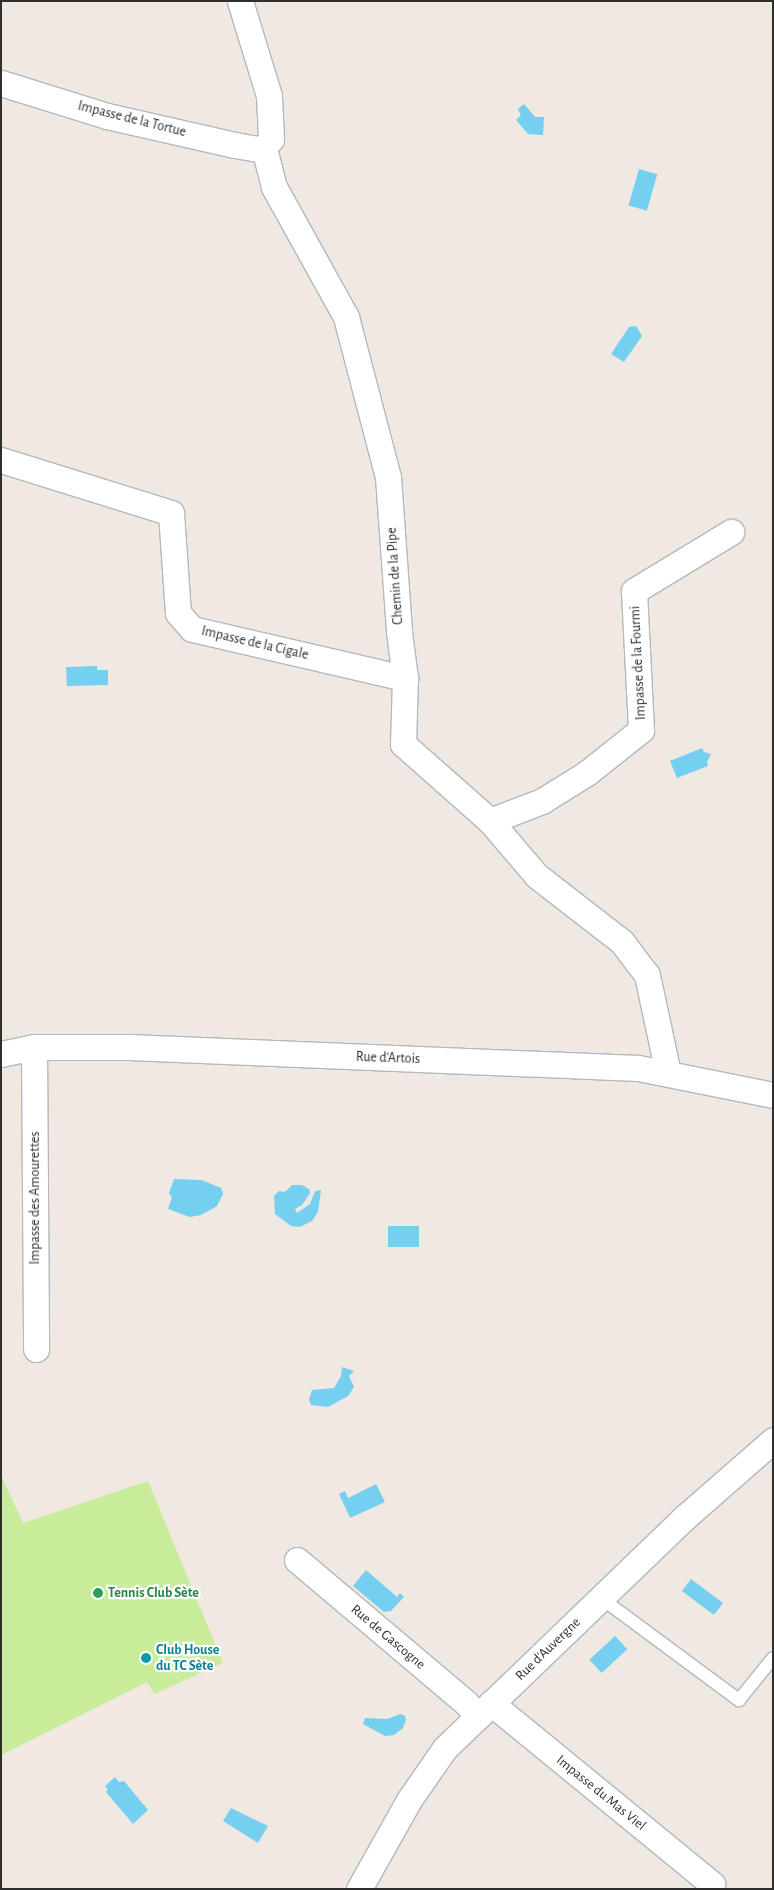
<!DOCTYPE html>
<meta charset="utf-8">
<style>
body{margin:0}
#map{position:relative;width:774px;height:1890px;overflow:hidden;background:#efe9e1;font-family:"Alegreya Sans",sans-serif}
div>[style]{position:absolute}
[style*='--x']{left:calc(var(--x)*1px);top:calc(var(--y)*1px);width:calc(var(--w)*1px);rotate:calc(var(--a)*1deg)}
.pitch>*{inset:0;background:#c9ec9a}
.water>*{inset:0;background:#75cff0;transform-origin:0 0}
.roads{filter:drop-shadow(1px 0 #b4b7c1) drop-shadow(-1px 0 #b4b7c1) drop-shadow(0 1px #b4b7c1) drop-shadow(0 -1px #b4b7c1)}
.lane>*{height:12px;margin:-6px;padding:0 6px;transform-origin:6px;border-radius:6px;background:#fff}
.street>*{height:25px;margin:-12.5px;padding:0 12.5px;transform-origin:12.5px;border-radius:12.5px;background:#fff}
.dots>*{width:14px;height:14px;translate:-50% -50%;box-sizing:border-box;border:2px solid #fff;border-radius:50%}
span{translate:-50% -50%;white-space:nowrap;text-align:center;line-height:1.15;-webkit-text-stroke:4.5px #fff;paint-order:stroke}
.street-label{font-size:14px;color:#2e2e2e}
.leisure-label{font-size:14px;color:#27864d;font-weight:700}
.left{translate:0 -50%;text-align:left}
.culture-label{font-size:14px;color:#0d838f;font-weight:700}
.frame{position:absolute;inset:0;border:2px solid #2e2e2e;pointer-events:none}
</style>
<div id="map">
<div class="pitch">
<div style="clip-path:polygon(1px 1475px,23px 1523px,148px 1481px,223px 1663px,154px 1694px,147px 1682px,1px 1755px)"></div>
</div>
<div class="water">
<div style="clip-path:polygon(524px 104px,535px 117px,544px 117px,543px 135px,528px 134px,516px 120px,521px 115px,518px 109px)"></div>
<div style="left:639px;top:169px;width:19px;height:38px;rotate:16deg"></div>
<div style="clip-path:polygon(636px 326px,642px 336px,624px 362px,611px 354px,629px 327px)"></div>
<div style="clip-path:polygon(97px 666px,97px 670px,108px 670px,108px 685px,67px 686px,66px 667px)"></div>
<div style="clip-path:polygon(702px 748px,704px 752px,711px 754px,707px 762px,708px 766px,677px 778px,670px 761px)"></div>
<div style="clip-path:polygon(174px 1179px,202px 1180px,221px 1188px,223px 1194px,217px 1206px,201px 1215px,190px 1217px,168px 1209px,172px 1197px,169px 1193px)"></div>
<div style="clip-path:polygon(292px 1185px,302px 1185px,309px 1189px,310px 1193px,302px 1205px,295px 1209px,297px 1213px,310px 1204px,315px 1191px,321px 1190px,318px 1212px,312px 1221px,300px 1227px,291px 1226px,275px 1214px,274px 1196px,279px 1191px,285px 1192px)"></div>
<div style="left:388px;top:1226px;width:31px;height:21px"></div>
<div style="clip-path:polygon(342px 1367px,354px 1371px,349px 1376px,354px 1387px,348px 1396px,328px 1407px,311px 1405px,309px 1400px,312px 1390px,334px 1388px,341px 1376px)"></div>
<div style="clip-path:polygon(376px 1484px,385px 1502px,350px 1518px,339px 1494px,345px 1491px,348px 1498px)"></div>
<div style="clip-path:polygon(366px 1570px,397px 1597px,400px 1593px,404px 1597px,391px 1611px,384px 1612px,353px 1586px)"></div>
<div style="left:691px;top:1579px;width:40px;height:15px;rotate:37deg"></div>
<div style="left:615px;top:1636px;width:18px;height:35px;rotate:47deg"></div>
<div style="clip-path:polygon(400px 1714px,405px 1716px,406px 1720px,403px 1728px,394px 1735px,385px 1736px,363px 1724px,365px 1718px,387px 1719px)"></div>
<div style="clip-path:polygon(115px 1777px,119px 1782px,124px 1781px,148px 1810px,133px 1824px,106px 1792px,108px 1789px,105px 1786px)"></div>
<div style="clip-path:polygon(231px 1808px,268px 1826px,258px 1843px,223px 1821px)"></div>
</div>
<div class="roads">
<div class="lane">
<div style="--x:601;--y:1598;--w:172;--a:36.5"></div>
<div style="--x:739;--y:1700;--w:54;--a:-51"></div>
</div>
<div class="street">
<div style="--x:240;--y:1;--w:99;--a:73"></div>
<div style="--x:269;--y:96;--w:43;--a:87.3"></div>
<div style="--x:271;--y:139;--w:11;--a:128"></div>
<div style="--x:264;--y:148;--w:40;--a:75.6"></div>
<div style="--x:274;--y:187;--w:149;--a:61"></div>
<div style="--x:346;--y:317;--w:165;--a:75.3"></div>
<div style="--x:388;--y:477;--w:155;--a:85.9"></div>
<div style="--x:399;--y:632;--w:46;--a:82.6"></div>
<div style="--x:405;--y:678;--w:66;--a:91.7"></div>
<div style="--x:403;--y:744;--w:116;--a:41.5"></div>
<div style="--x:490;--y:821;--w:72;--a:49.5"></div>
<div style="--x:537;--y:876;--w:108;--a:37.8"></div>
<div style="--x:622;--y:942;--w:41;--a:52.9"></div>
<div style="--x:647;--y:975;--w:100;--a:77.9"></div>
<div style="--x:1;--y:83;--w:111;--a:17.3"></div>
<div style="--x:107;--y:116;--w:131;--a:12.8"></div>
<div style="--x:235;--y:145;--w:23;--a:10"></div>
<div style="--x:258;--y:149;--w:6;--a:-9"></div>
<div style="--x:1;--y:460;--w:178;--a:17.3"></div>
<div style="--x:171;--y:513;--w:100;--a:86"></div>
<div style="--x:178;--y:613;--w:21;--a:49"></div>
<div style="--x:192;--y:629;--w:219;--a:13"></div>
<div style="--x:490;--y:821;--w:56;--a:-21"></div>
<div style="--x:542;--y:801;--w:53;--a:-31.9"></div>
<div style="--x:587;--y:773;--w:69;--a:-38.5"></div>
<div style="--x:641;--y:730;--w:139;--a:-92.9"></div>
<div style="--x:634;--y:591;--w:114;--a:-31.3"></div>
<div style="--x:34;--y:1047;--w:302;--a:89.6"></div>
<div style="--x:1;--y:1054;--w:34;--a:-12"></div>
<div style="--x:34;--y:1047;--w:95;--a:0"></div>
<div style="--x:129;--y:1047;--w:509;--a:2.36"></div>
<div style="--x:638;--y:1068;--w:138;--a:11.3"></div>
<div style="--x:297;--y:1560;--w:221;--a:40.2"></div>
<div style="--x:466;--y:1703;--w:18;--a:47"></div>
<div style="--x:491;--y:1703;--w:286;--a:39.3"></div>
<div style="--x:359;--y:1889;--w:102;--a:-60.7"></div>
<div style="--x:409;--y:1800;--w:63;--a:-55.3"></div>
<div style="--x:445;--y:1748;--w:332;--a:-43.9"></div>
<div style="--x:684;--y:1518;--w:118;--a:-41.2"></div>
</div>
</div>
<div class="dots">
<div style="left:98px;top:1593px;background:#2e9e5b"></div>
<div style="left:146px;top:1658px;background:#0f9aa8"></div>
</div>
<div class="street-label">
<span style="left:132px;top:119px;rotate:14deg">Impasse de la Tortue</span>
<span style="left:395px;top:576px;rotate:-94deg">Chemin de la Pipe</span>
<span style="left:255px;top:643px;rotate:13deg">Impasse de la Cigale</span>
<span style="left:638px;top:663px;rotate:-93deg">Impasse de la Fourmi</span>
<span style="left:388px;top:1058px;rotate:2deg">Rue d'Artois</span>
<span style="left:35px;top:1198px;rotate:-90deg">Impasse des Amourettes</span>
<span style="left:388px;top:1637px;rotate:40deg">Rue de Gascogne</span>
<span style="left:548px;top:1649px;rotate:-44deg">Rue d'Auvergne</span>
<span style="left:601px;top:1793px;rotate:39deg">Impasse du Mas Viel</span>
</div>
<div class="leisure-label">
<span class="left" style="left:108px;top:1593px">Tennis Club Sète</span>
</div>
<div class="culture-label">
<span class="left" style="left:156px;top:1658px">Club House<br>du TC Sète</span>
</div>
<div class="frame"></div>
</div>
